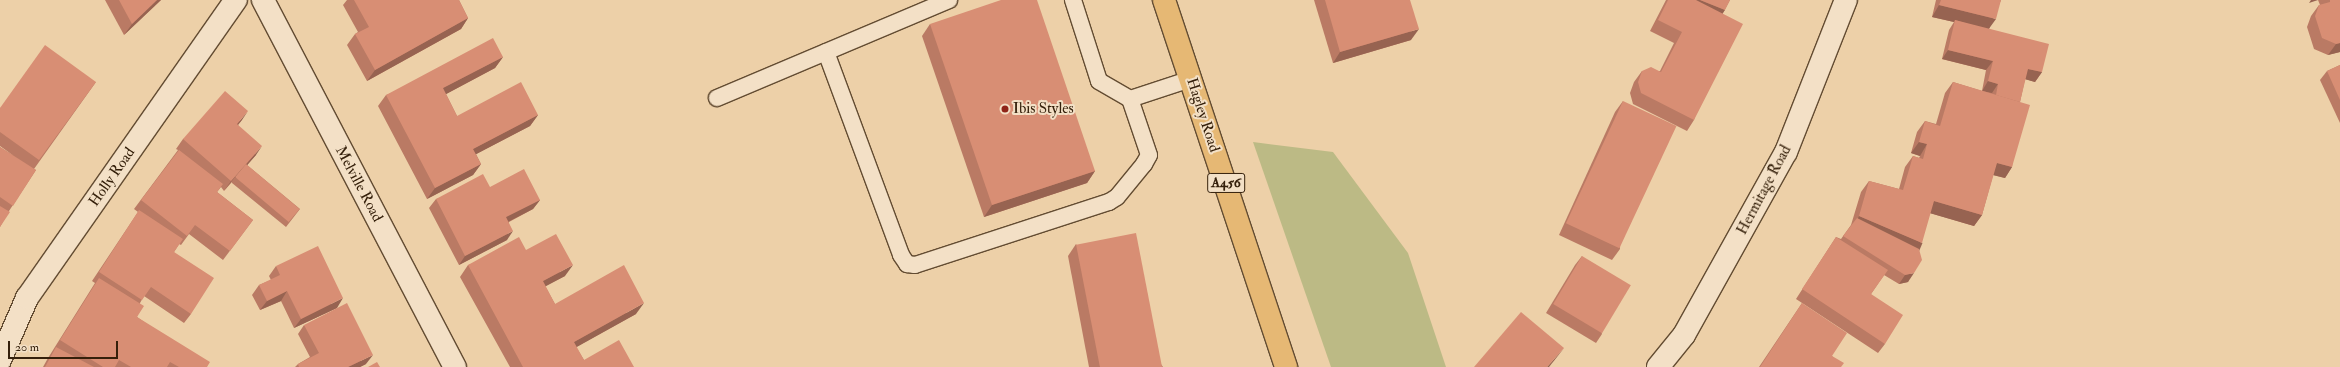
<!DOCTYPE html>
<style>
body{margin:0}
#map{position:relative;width:2340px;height:367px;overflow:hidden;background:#edd0a8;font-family:"IM FELL Double Pica",serif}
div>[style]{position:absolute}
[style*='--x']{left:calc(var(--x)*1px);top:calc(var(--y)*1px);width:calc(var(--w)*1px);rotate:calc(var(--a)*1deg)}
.green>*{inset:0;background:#bcba85}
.roads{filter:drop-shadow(1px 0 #634c32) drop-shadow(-1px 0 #634c32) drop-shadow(0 1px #634c32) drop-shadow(0 -1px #634c32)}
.service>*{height:16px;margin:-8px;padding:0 8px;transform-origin:8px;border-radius:8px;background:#f3e0c6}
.minor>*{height:22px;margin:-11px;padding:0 11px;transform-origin:11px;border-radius:11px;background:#f3e0c6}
.trunk>*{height:22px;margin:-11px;padding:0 11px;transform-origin:11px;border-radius:11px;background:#e6b874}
.wall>*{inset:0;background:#ba7a64}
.shaded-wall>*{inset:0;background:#976351;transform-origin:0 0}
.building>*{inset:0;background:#d88e74;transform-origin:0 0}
.dots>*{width:11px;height:11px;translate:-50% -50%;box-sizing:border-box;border:2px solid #f3e0c6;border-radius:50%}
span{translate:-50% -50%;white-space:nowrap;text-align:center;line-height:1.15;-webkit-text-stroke:4px #f3e0c6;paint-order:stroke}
.shield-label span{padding:1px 3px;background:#f3e0c6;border:1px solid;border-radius:3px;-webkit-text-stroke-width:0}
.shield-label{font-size:14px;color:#35200b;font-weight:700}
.poi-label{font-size:15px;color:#35200b}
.left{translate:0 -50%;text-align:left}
.street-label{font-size:15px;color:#35200b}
.scale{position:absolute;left:8px;top:341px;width:110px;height:18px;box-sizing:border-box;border:2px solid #35200b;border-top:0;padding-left:5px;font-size:12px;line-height:14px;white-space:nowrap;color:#35200b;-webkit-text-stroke:3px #f3e0c6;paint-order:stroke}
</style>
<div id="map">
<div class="green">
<div style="clip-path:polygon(1253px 142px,1333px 152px,1408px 253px,1446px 367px,1331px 367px)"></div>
</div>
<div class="roads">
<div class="service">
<div style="--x:826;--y:52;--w:216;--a:69.7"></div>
<div style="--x:901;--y:255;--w:11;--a:56"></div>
<div style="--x:907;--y:264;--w:8;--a:7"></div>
<div style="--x:915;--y:265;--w:204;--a:-18"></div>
<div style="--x:1109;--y:202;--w:9;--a:-32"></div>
<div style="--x:1117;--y:197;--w:43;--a:-50.7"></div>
<div style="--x:1144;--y:164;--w:10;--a:-61"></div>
<div style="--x:1149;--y:155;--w:59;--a:-108.7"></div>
<div style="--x:1130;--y:99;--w:36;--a:-150"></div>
<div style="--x:1099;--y:81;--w:85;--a:-107.8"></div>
<div style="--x:717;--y:98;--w:252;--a:-22.9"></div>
<div style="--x:1130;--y:99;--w:64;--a:-18.2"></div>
</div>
<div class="minor">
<div style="--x:263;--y:0;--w:414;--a:62.4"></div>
<div style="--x:0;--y:360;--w:68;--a:-66.5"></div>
<div style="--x:27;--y:298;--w:364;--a:-55"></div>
<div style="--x:1658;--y:367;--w:41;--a:-50.9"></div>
<div style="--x:1684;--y:335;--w:210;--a:-60.9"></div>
<div style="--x:1786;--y:152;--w:163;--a:-68.5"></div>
</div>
<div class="trunk">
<div style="--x:1164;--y:0;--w:387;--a:71.6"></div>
</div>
</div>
<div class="wall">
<div style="clip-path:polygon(105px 0,161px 0,124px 35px)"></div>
<div style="clip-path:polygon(347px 0,459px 0,468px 18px,461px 29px,367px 81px,347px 45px,355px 34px,358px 32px,343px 5px)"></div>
<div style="clip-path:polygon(1314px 0,1410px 0,1411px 40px,1333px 63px)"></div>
<div style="clip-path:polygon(1666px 0,1730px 0,1723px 13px,1694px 120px,1687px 131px,1633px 104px,1630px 93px,1634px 82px,1642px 71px,1660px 71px,1674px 43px,1650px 31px)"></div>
<div style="clip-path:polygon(1936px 0,2001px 0,1989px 29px,2042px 72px,2035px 82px,2025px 79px,2020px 102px,2012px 167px,2005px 178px,1993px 175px,1982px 215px,1974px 226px,1930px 213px,1918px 249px,1908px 282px,1899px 284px,1884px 275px,1871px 294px,1885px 344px,1878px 353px,1796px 299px,1836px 237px,1841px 239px,1851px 225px,1861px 192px,1869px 181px,1899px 189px,1905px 167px,1913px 156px,1919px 158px,1920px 156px,1911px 153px,1917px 132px,1925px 121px,1936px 124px,1945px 93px,1953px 82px,1982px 91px,1986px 70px,1942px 59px,1949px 30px,1954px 22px,1932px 17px)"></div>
<div style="clip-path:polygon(2318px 0,2340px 0,2340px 52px,2328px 55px,2314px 49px,2307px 27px,2311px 16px,2319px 5px,2320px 5px)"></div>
<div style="clip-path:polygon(930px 24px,1095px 171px,1087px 183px,984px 217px,922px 36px)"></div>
<div style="clip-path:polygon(503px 57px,495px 68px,446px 94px,457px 116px,538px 115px,530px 126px,476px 154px,481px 164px,473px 175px,427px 199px,378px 106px,386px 95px)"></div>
<div style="clip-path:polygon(2340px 65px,2340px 123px,2320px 80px,2327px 71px)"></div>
<div style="clip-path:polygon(96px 82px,34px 169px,36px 170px,9px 211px,0 227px,0 147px,14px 156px,0 146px,0 108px)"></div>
<div style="clip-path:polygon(1623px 101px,1620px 249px,1612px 260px,1559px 235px,1615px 112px)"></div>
<div style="clip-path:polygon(242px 120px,238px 125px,256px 155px,247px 165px,300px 209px,286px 227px,232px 183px,232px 182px,224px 191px,221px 187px,217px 192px,253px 220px,223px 260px,189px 234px,181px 245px,179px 244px,174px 252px,191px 314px,184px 323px,144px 296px,140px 303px,137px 317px,207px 367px,43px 367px,48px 358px,95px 283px,92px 281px,138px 212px,134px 209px,178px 150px,176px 149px,183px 139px)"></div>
<div style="clip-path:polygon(490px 187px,540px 200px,533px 209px,509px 222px,507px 240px,459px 265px,429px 208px,436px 199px)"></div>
<div style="clip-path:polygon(1076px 244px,1163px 367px,1089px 367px,1068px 256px)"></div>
<div style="clip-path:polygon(526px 250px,565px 276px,545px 286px,555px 304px,636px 314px,576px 347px,584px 360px,634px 367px,510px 367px,460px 277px,468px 265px)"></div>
<div style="clip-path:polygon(1582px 256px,1602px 334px,1596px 343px,1546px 313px,1575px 265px)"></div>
<div style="clip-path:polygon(276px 266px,337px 308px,294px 328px,281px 301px,260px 310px,252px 295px,259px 285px,271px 280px,269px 276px)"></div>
<div style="clip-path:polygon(1802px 303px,1832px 356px,1841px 367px,1759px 367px)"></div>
<div style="clip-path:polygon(304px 325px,366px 364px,360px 367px,295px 367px,298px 364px,310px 357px,298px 334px)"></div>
</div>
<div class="shaded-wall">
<div style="clip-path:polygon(157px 0,161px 0,124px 35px,132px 24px)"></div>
<div style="clip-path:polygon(1676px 0,1700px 0,1725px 10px,1717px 21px)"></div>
<div style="clip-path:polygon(2311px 0,2318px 0,2309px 3px)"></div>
<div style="clip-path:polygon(1939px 5px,1996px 19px,1988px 30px,1955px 20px,1954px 22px,1932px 17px)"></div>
<div style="clip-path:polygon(468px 18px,461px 29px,367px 81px,375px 70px)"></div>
<div style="clip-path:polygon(1419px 29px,1411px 40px,1333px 63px,1340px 52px)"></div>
<div style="clip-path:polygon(2340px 43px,2340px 52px,2328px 55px,2336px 44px)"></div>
<div style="clip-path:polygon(1948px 50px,1993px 61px,1986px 70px,1942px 59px)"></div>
<div style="clip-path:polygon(503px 57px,495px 68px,435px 100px,443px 88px)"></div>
<div style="clip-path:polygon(2028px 69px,2042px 72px,2035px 82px,2021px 78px)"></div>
<div style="clip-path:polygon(1988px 81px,1998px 84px,1992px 93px,1982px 91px)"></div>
<div style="clip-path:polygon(248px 111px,242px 120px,231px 133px,237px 124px)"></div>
<div style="clip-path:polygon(538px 115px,530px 126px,465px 160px,473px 149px)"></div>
<div style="clip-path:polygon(1919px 142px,1927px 144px,1920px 156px,1911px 153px)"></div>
<div style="clip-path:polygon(262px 146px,256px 155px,236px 178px,235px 177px,224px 191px,231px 181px)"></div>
<div style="clip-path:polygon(1997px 163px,2012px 167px,2005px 178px,1989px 174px)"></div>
<div style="clip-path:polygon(481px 164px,473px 175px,427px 199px,435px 188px)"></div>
<div style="clip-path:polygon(1095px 171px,1087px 183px,984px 217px,992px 205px)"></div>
<div style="clip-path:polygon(540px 200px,533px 209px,500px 226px,506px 217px)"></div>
<div style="clip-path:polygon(1934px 201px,1982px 215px,1974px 226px,1926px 212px)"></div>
<div style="left:1859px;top:216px;width:69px;height:14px;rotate:23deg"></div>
<div style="clip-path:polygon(513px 231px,507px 240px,459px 265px,465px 256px)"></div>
<div style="clip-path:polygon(573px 265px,565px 276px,535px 292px,543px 281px)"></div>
<div style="clip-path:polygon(1914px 273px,1908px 282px,1899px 284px,1905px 275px)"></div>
<div style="clip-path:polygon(287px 291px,281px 301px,260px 310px,267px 301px)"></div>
<div style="clip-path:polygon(343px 298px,337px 308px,294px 328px,301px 319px)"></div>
<div style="clip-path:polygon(644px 303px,636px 314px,566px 353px,574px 342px)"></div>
<div style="clip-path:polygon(1564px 348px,1557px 357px,1549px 367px,1547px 367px)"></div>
<div style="clip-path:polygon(373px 355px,366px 364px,360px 367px,348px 367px)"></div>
</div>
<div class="building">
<div style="clip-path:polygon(119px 0,157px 0,132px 24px)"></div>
<div style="clip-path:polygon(354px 0,459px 0,468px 18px,375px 70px,355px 34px,369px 27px)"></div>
<div style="clip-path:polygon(1001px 0,1037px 0,1095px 171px,992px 205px,930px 24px)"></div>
<div style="clip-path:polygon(1325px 0,1410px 0,1419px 29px,1340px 52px)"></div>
<div style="clip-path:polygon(1668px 0,1696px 0,1743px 24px,1694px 120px,1641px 93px,1638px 82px,1642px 71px,1651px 67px,1661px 72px,1682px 32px,1658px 20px)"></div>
<div style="clip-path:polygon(1700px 0,1730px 0,1725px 10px)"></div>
<div style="clip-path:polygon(1941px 0,2001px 0,1996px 19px,1939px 5px)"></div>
<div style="clip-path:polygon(2330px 0,2340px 0,2340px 43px,2336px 44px,2322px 38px,2315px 16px,2319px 5px,2330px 2px)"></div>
<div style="clip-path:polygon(1955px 20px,2049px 44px,2042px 72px,2028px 69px,2020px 102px,1996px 95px,1998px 84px,1988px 81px,1993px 61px,1948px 50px)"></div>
<div style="clip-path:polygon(493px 38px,503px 57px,443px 88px,457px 116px,521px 82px,538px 115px,473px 149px,481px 164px,435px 188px,386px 95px)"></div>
<div style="clip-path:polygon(45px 45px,96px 82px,39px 160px,0 132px,0 108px)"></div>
<div style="clip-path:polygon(2340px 65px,2340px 100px,2327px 71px)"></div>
<div style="clip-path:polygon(1953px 82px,2030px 105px,2012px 167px,1997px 163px,1982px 215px,1934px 201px,1922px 243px,1859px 216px,1869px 181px,1903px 190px,1913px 156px,1923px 159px,1927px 144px,1919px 142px,1925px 121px,1940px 126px)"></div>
<div style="clip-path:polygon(225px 91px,248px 111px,237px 124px,262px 146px,231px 181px,183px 139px)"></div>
<div style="left:1623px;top:101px;width:59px;height:135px;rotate:25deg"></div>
<div style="clip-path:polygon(0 147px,36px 170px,13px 206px,0 197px)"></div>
<div style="clip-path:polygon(179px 150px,223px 184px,217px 192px,253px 220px,230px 251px,195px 225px,187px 236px,141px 200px)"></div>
<div style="left:246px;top:164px;width:70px;height:17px;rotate:40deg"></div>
<div style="clip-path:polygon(524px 169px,540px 200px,506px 217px,513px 231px,465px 256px,436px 199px,483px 174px,490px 187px)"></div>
<div style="clip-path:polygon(0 206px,10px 212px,0 227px)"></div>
<div style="clip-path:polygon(139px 210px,183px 239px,174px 252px,214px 278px,191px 314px,151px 287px,142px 300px,99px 272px)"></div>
<div style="clip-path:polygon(1857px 218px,1919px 249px,1922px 260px,1914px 273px,1905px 275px,1843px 236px)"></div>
<div style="left:1136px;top:233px;width:137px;height:61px;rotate:79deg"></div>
<div style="clip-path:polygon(556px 234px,573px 265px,543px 281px,555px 304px,624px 265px,644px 303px,574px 342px,584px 360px,619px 340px,634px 367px,523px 367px,468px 265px,519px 237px,526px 250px)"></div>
<div style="clip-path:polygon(1836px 237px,1888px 270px,1871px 294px,1903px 315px,1885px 344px,1802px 289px)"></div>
<div style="clip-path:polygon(318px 246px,343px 298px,301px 319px,287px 291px,267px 301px,259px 285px,280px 275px,276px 266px)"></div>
<div style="left:1582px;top:256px;width:57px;height:56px;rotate:31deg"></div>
<div style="clip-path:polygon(99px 278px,144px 306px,137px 317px,210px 362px,207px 367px,179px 367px,170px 362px,167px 367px,131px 367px,119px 360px,115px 367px,103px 367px,60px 340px)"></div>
<div style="clip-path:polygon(347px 303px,373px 355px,348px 367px,299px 367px,298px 364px,319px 353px,304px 325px)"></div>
<div style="clip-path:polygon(1802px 303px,1847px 333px,1832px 356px,1844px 363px,1841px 367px,1760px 367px)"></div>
<div style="clip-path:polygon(1521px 312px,1564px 348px,1547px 367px,1474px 367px)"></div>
<div style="clip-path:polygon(56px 347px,94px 367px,45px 367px)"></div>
<div style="clip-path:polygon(377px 362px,380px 367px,368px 367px)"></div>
</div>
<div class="dots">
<div style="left:1005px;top:109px;background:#8f2418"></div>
</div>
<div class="shield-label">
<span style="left:1226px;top:183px">A456</span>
</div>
<div class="poi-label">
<span class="left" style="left:1013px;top:109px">Ibis Styles</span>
</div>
<div class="street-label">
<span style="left:1203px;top:115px;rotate:72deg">Hagley Road</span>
<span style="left:112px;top:177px;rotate:-55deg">Holly Road</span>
<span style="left:359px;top:184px;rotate:62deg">Melville Road</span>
<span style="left:1764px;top:190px;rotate:-62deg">Hermitage Road</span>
</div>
<div class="scale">20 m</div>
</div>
